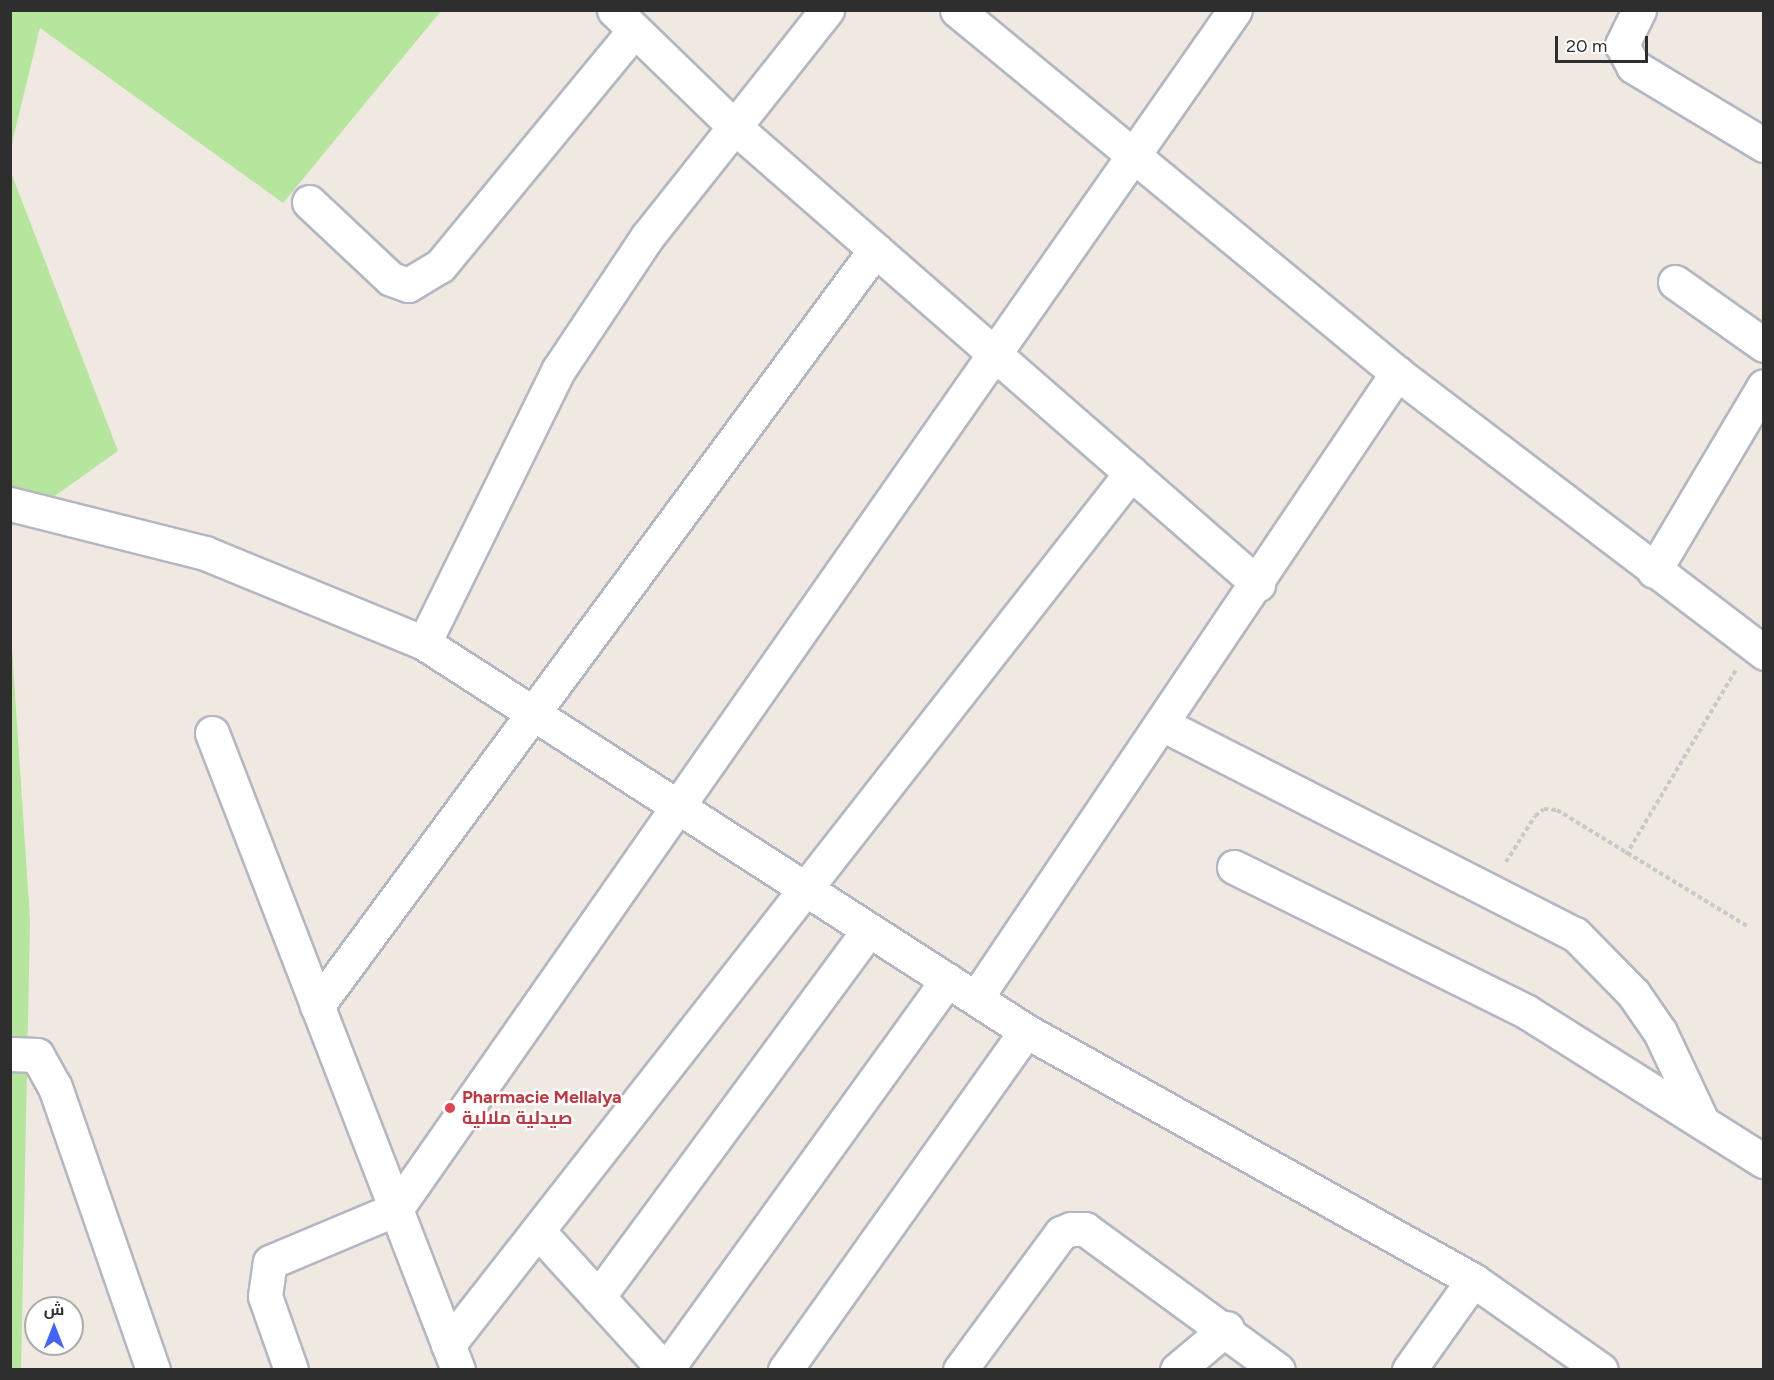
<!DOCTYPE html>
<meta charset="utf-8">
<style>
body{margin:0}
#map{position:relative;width:1774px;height:1380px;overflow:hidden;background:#efe9e1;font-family:Figtree,Cairo,sans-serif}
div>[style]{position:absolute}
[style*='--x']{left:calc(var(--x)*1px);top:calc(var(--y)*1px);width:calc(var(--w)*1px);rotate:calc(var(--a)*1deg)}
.green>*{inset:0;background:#b6e59e}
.path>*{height:4px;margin-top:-2px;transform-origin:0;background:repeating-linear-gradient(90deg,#c9c9c9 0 4.5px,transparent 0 7.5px)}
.roads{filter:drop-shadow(2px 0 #b4b7c1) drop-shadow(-2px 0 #b4b7c1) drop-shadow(0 2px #b4b7c1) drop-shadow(0 -2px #b4b7c1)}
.minor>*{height:33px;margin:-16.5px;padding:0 16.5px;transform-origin:16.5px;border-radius:16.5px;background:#fff}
.dots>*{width:16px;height:16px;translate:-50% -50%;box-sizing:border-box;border:3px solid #fff;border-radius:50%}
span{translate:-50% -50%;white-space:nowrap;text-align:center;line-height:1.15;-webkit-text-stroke:4.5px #fff;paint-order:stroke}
.health-label{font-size:18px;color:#be3a42;font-weight:700}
.left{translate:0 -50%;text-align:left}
.frame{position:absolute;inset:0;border:12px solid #2e2e2e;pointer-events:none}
.north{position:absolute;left:24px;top:1296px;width:60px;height:60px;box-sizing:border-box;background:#fff;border:2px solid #ababab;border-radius:50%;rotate:0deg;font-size:16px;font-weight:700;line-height:24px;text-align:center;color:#2e2e2e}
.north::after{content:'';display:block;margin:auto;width:21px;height:27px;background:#4264fb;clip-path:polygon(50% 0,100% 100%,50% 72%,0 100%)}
.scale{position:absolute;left:1555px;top:36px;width:93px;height:27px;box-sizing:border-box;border:3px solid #2e2e2e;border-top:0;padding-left:8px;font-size:18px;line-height:21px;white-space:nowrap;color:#2e2e2e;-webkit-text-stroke:4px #fff;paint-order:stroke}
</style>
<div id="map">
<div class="green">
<div style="clip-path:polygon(11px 10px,441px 10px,441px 11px,283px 203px,40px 28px,11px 147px)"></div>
<div style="clip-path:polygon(10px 170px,118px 451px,11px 527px,10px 527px)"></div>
<div style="clip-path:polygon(10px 619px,30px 920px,21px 1370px,10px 1369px)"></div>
</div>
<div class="path">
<div style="--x:1626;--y:855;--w:215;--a:-59.3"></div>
<div style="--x:1506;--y:862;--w:54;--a:-57.8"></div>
<div style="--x:1535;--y:816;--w:11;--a:-38"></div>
<div style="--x:1544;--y:809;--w:13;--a:4"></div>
<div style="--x:1557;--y:810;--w:223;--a:31.4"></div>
</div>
<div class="roads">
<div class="minor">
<div style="--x:614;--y:10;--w:171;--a:44.1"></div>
<div style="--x:737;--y:129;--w:692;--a:41.13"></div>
<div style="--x:957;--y:10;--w:570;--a:39.52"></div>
<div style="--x:1397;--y:373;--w:462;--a:37.3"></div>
<div style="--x:1639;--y:10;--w:39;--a:116"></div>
<div style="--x:1622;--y:45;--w:24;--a:62"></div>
<div style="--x:1633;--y:66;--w:153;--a:31.1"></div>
<div style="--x:309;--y:202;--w:112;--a:43.2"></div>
<div style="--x:391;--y:279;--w:18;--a:19"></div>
<div style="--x:408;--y:285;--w:37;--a:-31"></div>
<div style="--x:440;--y:266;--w:303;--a:-50.5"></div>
<div style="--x:1675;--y:282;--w:109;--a:35.3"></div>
<div style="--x:10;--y:504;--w:201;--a:14.1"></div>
<div style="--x:205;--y:553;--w:237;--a:22.3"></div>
<div style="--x:424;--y:643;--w:716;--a:32.8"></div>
<div style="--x:1026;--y:1031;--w:512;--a:29.12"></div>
<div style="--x:1473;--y:1280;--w:156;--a:35.1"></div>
<div style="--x:1654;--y:571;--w:215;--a:-59.3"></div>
<div style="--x:424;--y:643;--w:305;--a:-63.8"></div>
<div style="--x:559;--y:369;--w:159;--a:-56.3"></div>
<div style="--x:647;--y:237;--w:290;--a:-51.6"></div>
<div style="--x:1162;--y:724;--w:463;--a:27"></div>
<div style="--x:1575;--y:934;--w:83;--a:45.5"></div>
<div style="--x:1633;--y:993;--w:47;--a:55.3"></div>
<div style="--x:1660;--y:1032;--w:94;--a:64.8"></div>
<div style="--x:212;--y:733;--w:683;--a:68.88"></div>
<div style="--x:1234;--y:867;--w:327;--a:26.3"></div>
<div style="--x:1527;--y:1012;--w:280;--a:32.2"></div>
<div style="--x:976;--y:998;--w:754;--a:-56.04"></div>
<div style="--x:317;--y:1006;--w:940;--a:-53.57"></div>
<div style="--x:10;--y:1054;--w:27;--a:2"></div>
<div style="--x:37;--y:1055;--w:37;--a:61"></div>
<div style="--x:55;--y:1087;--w:299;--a:70.9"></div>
<div style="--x:538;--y:1231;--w:188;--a:47.6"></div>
<div style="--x:598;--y:1297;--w:456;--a:-53.6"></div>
<div style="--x:448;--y:1345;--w:1108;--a:-51.93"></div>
<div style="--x:291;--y:1370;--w:78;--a:-109.4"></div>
<div style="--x:265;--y:1296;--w:34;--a:-82"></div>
<div style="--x:270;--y:1262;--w:137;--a:-22.8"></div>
<div style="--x:396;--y:1209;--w:1463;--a:-55.02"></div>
<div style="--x:666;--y:1370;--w:481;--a:-54.2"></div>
<div style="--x:785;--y:1370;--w:416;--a:-54.6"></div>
<div style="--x:960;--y:1370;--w:170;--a:-53.6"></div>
<div style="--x:1061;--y:1233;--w:11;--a:-22"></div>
<div style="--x:1071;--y:1229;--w:14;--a:0"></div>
<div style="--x:1085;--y:1229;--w:239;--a:36.2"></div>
<div style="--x:1177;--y:1370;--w:65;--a:-40"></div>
<div style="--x:1409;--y:1370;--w:110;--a:-54.6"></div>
</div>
</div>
<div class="dots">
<div style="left:450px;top:1108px;background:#e0444e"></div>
</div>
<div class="health-label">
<span class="left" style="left:462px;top:1108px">Pharmacie Mellalya<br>صيدلية ملالية</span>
</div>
<div class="frame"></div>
<div class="north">ش</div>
<div class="scale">20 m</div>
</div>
